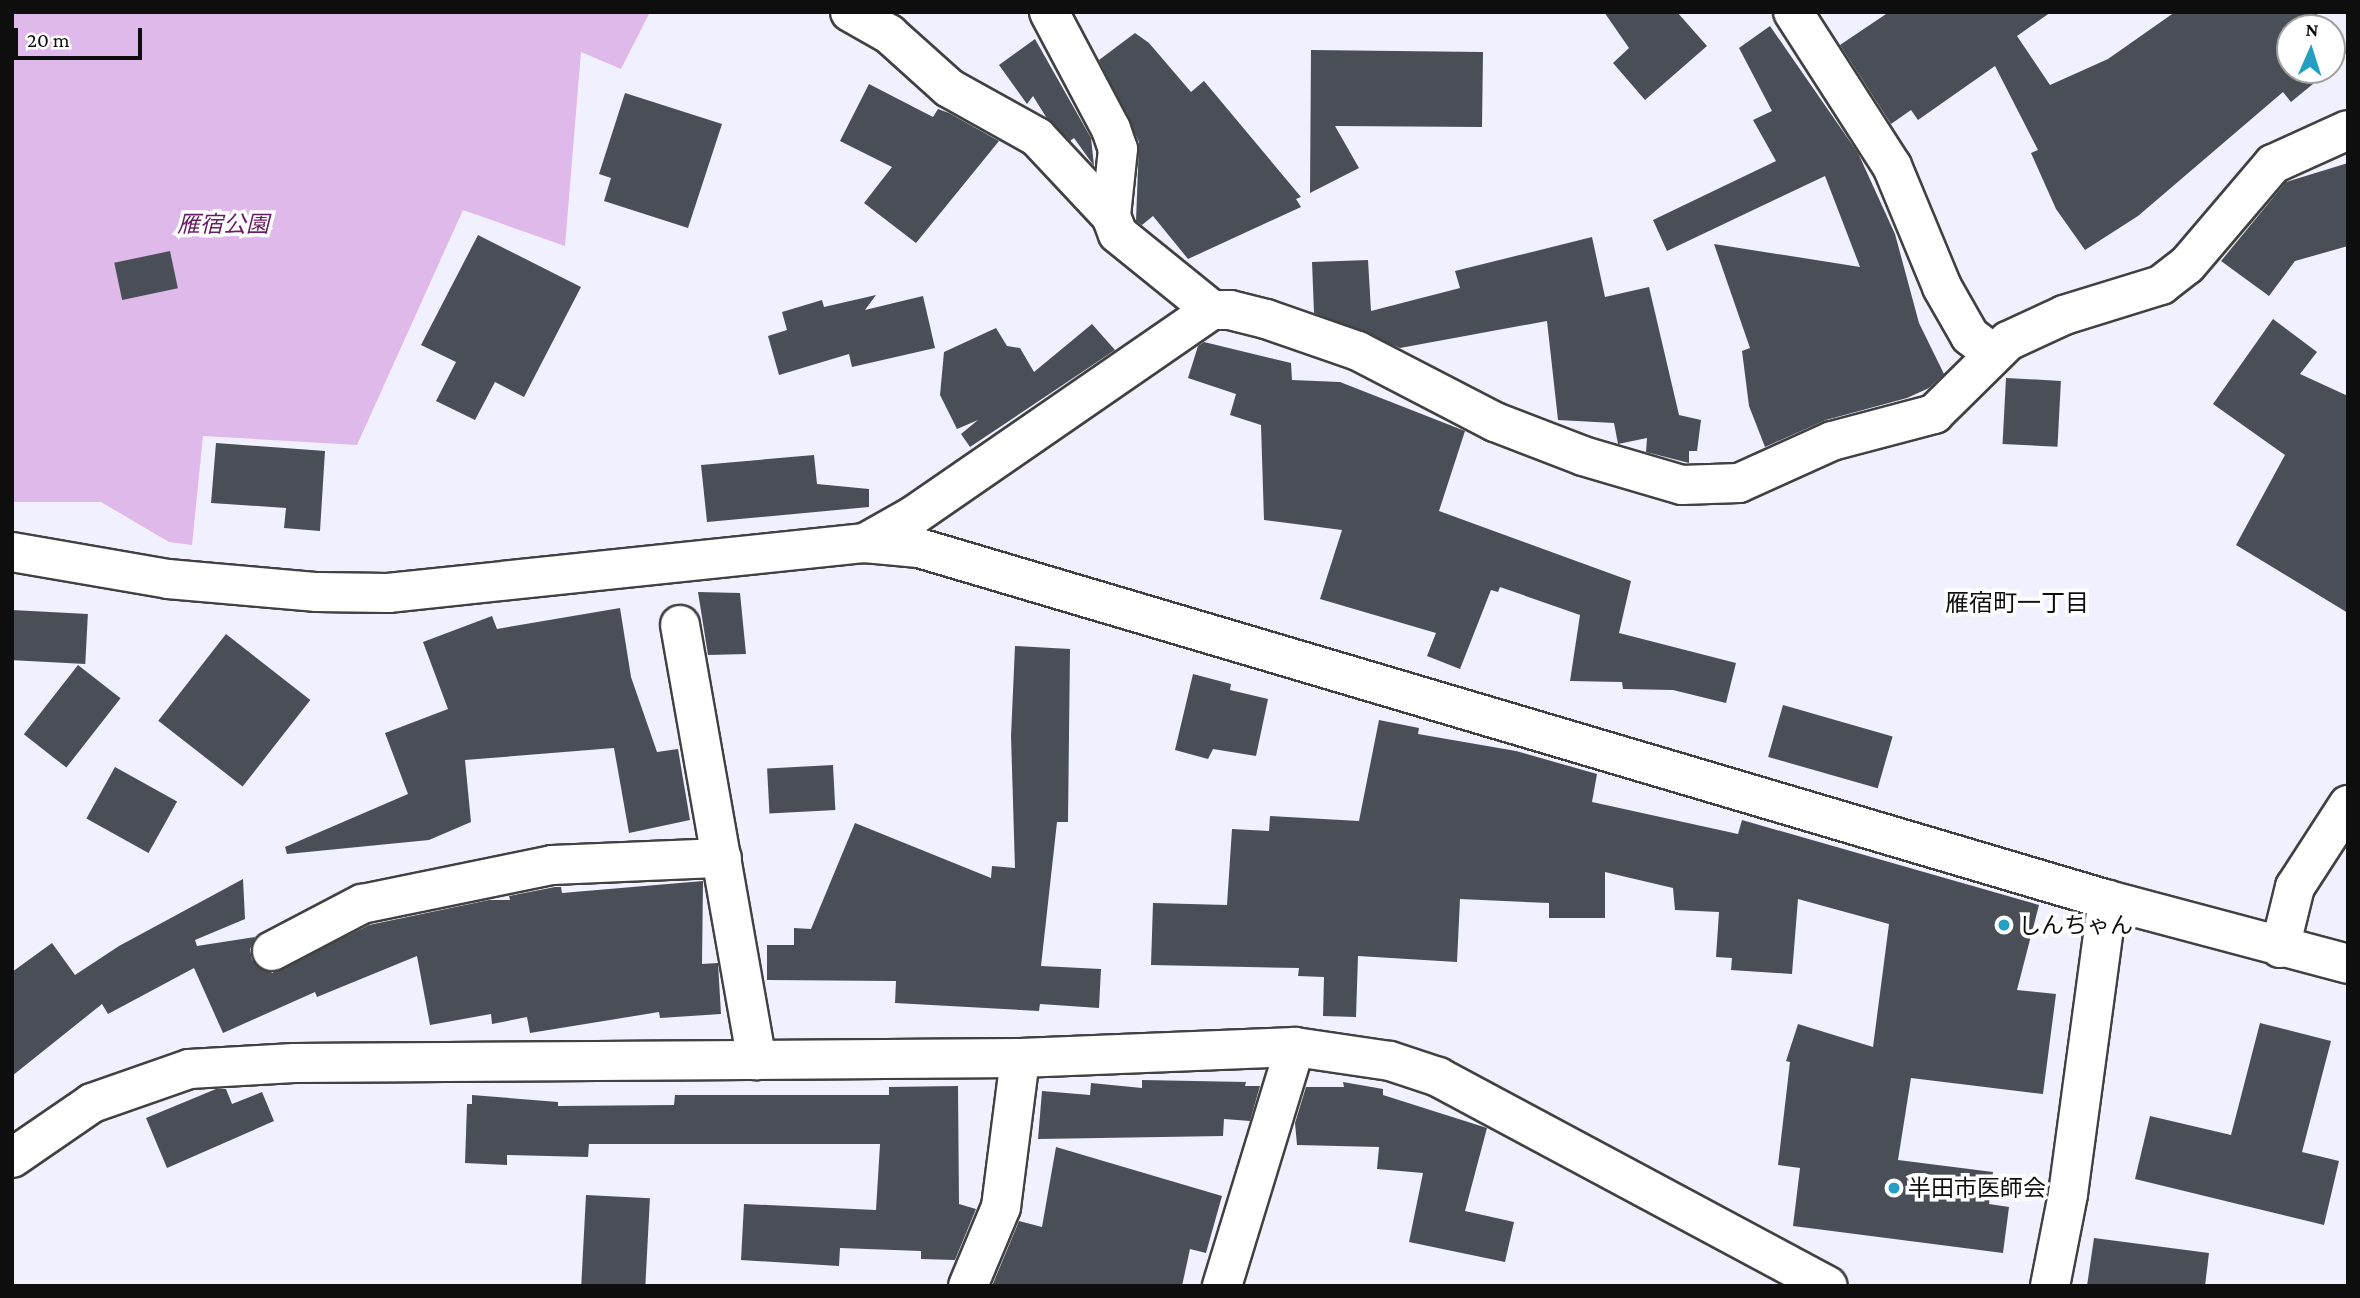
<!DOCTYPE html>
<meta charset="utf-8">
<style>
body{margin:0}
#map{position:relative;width:2360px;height:1298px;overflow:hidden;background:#f1f0ff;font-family:"Crimson Pro","Noto Sans JP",serif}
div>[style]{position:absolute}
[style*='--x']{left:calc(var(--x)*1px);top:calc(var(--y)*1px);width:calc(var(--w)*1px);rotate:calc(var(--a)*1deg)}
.green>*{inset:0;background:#deb9ea}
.building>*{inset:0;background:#4a4f57;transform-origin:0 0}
.roads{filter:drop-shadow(2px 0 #414141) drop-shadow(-2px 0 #414141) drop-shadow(0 2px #414141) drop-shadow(0 -2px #414141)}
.minor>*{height:38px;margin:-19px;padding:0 19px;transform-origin:19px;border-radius:19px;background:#fff}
.tertiary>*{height:38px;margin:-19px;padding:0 19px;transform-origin:19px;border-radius:19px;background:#fff}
.dots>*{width:19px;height:19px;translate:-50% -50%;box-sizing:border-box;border:4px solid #fff;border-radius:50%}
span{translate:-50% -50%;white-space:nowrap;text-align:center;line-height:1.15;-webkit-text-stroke:7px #fff;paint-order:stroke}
.park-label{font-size:23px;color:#671d63;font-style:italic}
.poi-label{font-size:23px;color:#0e0e0e}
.left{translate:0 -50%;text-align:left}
.neighbourhood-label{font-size:24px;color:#0e0e0e}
.frame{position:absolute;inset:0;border:14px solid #0e0e0e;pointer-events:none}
.north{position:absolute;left:2276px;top:14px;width:70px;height:70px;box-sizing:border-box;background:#fff;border:2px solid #9f9f9f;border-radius:50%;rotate:3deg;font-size:19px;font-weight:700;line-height:28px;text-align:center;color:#0e0e0e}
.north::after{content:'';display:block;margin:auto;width:24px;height:32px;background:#249fc1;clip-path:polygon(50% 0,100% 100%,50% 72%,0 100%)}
.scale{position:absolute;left:14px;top:28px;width:128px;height:32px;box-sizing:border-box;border:4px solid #0e0e0e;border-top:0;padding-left:9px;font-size:21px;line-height:24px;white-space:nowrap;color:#0e0e0e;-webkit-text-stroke:5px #fff;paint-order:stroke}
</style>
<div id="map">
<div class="green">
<div style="clip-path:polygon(12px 12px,650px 12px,621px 69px,581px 52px,565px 246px,463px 210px,357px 445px,203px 436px,192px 545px,169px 542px,101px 502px,12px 502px)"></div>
</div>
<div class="building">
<div style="clip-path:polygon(1604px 12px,1677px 12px,1707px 46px,1645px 100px,1613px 63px,1629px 48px)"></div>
<div style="clip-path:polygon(1889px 12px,2051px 12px,2017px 36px,2050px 85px,2108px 59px,2175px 12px,2315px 12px,2328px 28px,2290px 28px,2290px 70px,2330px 70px,2291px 102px,2283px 92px,2138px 216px,2085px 250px,2056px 209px,2031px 153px,2038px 150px,1995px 66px,1918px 120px,1911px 110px,1891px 124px,1840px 45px)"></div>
<div style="clip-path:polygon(1770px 26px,1858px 153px,1895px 234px,1919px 323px,1944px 374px,1929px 388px,1907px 398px,1826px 420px,1765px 447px,1749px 406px,1742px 351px,1750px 348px,1714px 244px,1860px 267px,1825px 176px,1667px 251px,1653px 220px,1776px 161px,1753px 120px,1772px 111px,1739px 48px)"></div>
<div style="clip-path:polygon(2332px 32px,2348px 51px,2332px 68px)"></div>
<div style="clip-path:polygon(1135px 33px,1149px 43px,1191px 92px,1204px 81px,1301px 197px,1296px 199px,1301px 207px,1188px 259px,1153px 216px,1142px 225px,1136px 221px,1139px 142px,1099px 60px)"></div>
<div style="clip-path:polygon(1035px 39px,1091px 138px,1094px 166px,1074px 138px,1070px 141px,1046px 117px,1033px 96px,1027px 104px,999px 65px)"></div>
<div style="clip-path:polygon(1311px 50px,1483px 52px,1482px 127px,1335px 126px,1359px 168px,1310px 193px)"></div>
<div style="clip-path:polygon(869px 84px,933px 117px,938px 109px,949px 113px,999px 141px,916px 243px,864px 203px,892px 167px,840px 141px)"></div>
<div style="clip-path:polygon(625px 93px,722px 124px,688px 228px,604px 201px,611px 178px,599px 174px)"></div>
<div style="clip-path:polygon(2348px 163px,2348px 246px,2295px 261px,2269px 296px,2221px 261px,2286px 182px)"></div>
<div style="clip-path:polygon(478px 235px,581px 287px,524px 397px,495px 382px,475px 420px,436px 401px,456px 362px,421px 345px)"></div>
<div style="clip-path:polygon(1592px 237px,1605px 297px,1649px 287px,1679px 415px,1701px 420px,1697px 451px,1689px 451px,1689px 463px,1646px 452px,1647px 438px,1618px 444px,1614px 423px,1558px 420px,1547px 321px,1400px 348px,1314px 313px,1312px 262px,1368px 260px,1371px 311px,1460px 288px,1455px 271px)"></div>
<div style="left:170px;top:251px;width:38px;height:57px;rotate:78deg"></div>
<div style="clip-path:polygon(876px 295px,865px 310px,923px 296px,935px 348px,852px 367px,849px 354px,779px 375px,768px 336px,787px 330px,782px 312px,822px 300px,824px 307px)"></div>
<div style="clip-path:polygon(2273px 319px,2317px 352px,2300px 374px,2348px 396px,2348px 613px,2236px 545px,2285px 455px,2213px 404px)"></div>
<div style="clip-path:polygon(1092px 324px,1115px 350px,970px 447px,961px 434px,978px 420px,957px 429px,940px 395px,944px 352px,996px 328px,1007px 346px,1020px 348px,1034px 372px)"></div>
<div style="clip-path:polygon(1204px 342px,1291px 363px,1292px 380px,1340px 382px,1465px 431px,1439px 511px,1631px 581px,1619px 633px,1736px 663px,1726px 703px,1673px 690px,1623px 689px,1622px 682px,1570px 681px,1580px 615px,1500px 587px,1498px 592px,1491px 590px,1460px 669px,1427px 656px,1436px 633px,1320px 599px,1342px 530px,1264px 520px,1261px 425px,1230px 415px,1236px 394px,1188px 378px,1198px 346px)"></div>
<div style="left:2006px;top:378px;width:55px;height:66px;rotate:3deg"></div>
<div style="clip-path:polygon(216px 443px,325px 451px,320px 531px,284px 528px,286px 508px,211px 503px)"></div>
<div style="clip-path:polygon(814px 455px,817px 484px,869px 489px,869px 507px,707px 522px,701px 465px)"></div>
<div style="clip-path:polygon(698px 592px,740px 593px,746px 654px,708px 655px)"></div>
<div style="clip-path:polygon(620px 608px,631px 677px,657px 752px,678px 749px,690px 820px,629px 833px,614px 748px,465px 760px,471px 822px,429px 840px,287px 854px,285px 847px,408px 794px,385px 733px,448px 709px,423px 642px,492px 616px,497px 629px)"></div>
<div style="left:12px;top:610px;width:76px;height:50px;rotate:3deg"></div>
<div style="left:226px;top:634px;width:107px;height:110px;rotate:38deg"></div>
<div style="clip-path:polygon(1015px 646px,1070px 649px,1068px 822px,1057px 822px,1041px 966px,1101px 969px,1099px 1008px,1040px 1004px,1039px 1011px,895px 1003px,896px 981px,767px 980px,767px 945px,794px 945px,794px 928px,811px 929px,855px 823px,991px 878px,992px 866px,1015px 868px,1011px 736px)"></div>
<div style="left:78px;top:665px;width:54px;height:88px;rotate:38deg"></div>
<div style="clip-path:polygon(1193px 674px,1231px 684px,1230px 690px,1268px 699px,1256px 756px,1213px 749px,1208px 759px,1175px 750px)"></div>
<div style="left:1783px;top:705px;width:114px;height:54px;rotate:16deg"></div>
<div style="clip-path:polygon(1379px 720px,1419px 728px,1418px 734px,1516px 751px,1597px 774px,1592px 802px,1738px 834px,1742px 820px,2039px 905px,2017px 990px,2056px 994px,2043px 1094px,1911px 1078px,1898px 1160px,1993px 1172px,1989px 1204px,2009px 1207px,2003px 1253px,1793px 1226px,1800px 1168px,1778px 1165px,1790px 1062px,1786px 1061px,1798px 1024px,1873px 1047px,1889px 924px,1798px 899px,1792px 974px,1731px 970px,1732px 958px,1716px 957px,1719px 912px,1675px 910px,1673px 888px,1605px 872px,1605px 918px,1549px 918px,1549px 903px,1460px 899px,1457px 962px,1358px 956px,1356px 1017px,1323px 1016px,1324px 977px,1298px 976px,1299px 968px,1151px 965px,1153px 903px,1227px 905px,1232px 829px,1269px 831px,1270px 816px,1359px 821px)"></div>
<div style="left:833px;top:765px;width:45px;height:66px;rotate:87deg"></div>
<div style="left:115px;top:767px;width:71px;height:59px;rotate:29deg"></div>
<div style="clip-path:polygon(243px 879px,245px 919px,195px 940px,197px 946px,255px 937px,250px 949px,252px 960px,272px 973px,369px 925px,489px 900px,510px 900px,509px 896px,555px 887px,561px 887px,562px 893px,703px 881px,702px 964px,718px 963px,721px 1014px,660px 1018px,659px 1012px,530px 1033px,527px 1017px,492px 1024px,491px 1014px,430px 1025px,417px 956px,317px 997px,315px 992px,223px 1033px,194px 968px,108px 1014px,102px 1004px,12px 1076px,12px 972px,52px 943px,75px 975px,119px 946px)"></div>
<div style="clip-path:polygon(2260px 1023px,2331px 1041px,2302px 1152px,2339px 1161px,2324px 1225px,2135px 1179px,2150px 1116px,2231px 1135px)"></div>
<div style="clip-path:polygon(1142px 1080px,1246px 1082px,1245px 1086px,1260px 1086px,1250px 1121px,1224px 1119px,1223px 1136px,1038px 1139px,1042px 1091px,1090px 1095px,1091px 1083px,1142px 1088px)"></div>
<div style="clip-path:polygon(1343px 1082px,1383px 1089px,1383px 1095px,1487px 1128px,1465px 1211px,1514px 1222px,1505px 1262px,1409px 1242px,1423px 1173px,1377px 1169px,1379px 1147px,1297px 1145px,1295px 1123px,1306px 1087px,1344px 1087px)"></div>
<div style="clip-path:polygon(958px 1086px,959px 1204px,976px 1209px,955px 1260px,921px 1259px,921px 1251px,840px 1248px,839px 1266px,741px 1260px,744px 1204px,876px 1210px,880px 1144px,589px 1144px,588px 1157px,507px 1155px,507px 1165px,465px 1163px,467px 1104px,472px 1104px,472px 1095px,558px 1102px,558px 1106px,674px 1105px,675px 1095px,889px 1095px,889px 1087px)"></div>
<div style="clip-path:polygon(216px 1089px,226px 1089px,232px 1104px,262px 1092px,274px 1121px,167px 1168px,146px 1118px)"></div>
<div style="clip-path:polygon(1056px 1147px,1222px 1196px,1206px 1253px,1190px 1249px,1182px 1286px,992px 1286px,1019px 1221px,1042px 1227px)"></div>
<div style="left:586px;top:1195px;width:64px;height:91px;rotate:3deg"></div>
<div style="clip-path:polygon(2094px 1238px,2209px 1253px,2205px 1286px,2087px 1286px)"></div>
</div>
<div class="roads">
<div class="minor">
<div style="--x:850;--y:12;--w:45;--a:29.4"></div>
<div style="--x:889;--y:34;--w:81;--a:42"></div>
<div style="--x:949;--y:88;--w:101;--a:29.1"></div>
<div style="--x:1037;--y:137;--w:108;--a:46.9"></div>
<div style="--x:1049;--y:12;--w:132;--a:62.1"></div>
<div style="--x:1111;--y:129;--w:21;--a:71"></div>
<div style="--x:1118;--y:149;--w:67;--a:96"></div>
<div style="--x:1111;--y:216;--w:19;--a:69"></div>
<div style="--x:1118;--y:234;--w:121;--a:39"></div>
<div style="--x:1793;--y:12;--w:183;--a:57.3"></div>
<div style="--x:1892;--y:166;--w:131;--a:67.5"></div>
<div style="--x:1942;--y:287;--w:56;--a:60.3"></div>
<div style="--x:1970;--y:336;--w:26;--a:37"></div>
<div style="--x:865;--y:543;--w:55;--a:-29.4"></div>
<div style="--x:913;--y:516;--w:363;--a:-34.6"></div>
<div style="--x:1212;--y:310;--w:18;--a:0"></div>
<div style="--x:1230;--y:310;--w:37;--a:14"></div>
<div style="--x:1266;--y:319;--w:97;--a:19.2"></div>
<div style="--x:1358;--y:351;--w:154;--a:27.4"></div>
<div style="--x:1495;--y:422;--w:94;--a:21.1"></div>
<div style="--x:1583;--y:456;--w:103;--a:16.3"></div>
<div style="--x:1682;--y:485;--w:57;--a:-2"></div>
<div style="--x:1739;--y:483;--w:102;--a:-24.3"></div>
<div style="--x:1832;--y:441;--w:106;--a:-14.8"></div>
<div style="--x:1934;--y:414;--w:104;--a:-44.6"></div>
<div style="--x:2008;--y:341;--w:62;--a:-24.9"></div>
<div style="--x:2064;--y:315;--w:102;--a:-17.2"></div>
<div style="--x:2161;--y:285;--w:33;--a:-38"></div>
<div style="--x:2187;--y:265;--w:133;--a:-49.6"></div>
<div style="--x:2273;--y:164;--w:82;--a:-24.4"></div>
<div style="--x:680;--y:625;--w:442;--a:80"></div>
<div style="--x:2280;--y:948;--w:63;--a:-76.2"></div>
<div style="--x:2295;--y:887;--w:98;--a:-57.1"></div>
<div style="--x:272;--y:951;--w:102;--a:-27.6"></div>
<div style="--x:362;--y:904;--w:194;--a:-11.6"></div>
<div style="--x:552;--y:865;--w:170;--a:-2.4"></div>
<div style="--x:12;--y:1158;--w:97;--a:-34.5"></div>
<div style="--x:92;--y:1103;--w:103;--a:-19.3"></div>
<div style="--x:189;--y:1069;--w:105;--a:-3.3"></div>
<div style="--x:294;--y:1063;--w:726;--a:-0.39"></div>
<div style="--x:1020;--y:1058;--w:275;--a:-2.3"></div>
<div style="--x:1295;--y:1047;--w:96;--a:8.4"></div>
<div style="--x:1390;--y:1061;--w:51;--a:18.4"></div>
<div style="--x:1438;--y:1077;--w:442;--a:28.2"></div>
<div style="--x:968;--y:1286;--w:86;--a:-67.3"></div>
<div style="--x:1001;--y:1207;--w:150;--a:-82.7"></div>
<div style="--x:1222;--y:1286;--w:250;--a:-73"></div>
<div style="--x:2050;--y:1286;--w:94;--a:-78.9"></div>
<div style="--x:2068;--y:1194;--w:297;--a:-82.3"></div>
</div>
<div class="tertiary">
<div style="--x:12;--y:552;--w:158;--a:9.8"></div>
<div style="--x:168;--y:579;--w:150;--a:5"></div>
<div style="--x:317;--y:592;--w:71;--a:0.8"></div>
<div style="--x:388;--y:593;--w:480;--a:-6"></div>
<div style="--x:865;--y:543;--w:54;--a:5.3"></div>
<div style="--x:919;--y:548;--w:1240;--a:16.49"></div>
<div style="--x:2108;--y:900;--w:248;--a:14.9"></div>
</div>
</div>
<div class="dots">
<div style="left:2004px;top:925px;background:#249fc1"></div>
<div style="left:1894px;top:1188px;background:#249fc1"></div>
</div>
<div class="park-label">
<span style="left:223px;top:224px">雁宿公園</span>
</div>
<div class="poi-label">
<span class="left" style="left:2018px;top:925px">しんちゃん</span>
<span class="left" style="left:1908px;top:1188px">半田市医師会</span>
</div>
<div class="neighbourhood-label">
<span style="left:2017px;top:603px">雁宿町一丁目</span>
</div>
<div class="frame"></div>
<div class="north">N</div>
<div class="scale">20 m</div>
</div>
